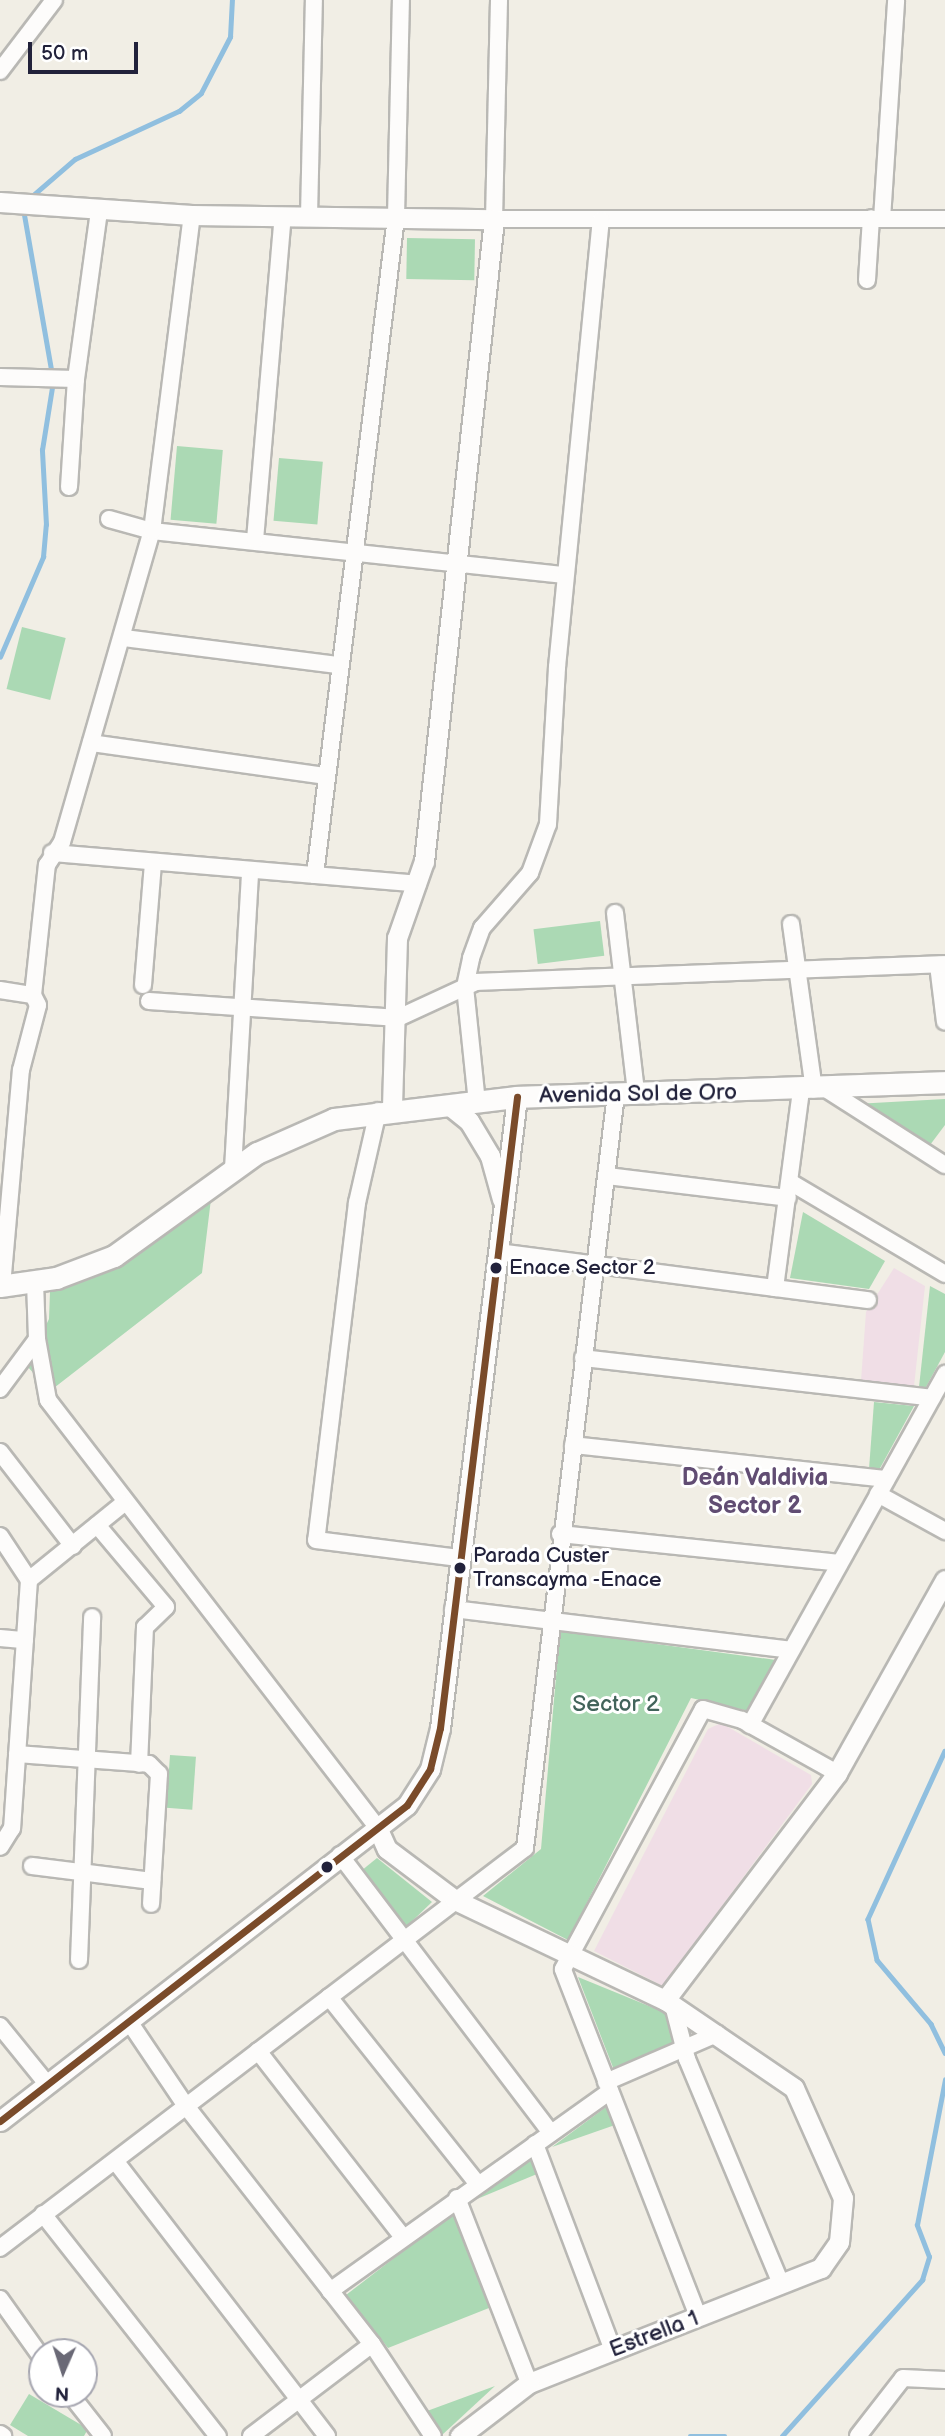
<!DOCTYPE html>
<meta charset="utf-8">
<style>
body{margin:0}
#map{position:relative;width:945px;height:2436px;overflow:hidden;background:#f1eee5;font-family:"Balsamiq Sans",sans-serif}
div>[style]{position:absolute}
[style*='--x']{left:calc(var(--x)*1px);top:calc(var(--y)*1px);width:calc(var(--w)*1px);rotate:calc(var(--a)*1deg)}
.built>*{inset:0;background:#f0dee6}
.green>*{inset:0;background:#abd9b4;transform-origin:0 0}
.stream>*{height:4.5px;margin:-2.25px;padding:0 2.25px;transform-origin:2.25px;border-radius:2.25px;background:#90bfdf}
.roads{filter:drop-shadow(2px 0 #b9b8b4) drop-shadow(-2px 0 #b9b8b4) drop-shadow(0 2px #b9b8b4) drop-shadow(0 -2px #b9b8b4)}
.minor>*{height:16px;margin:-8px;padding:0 8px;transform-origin:8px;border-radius:8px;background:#fdfcfb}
.tertiary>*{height:19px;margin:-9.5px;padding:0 9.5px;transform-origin:9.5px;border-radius:9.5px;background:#fdfcfb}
.secondary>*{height:21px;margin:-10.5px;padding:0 10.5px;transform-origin:10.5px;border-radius:10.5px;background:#fdfcfb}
.bus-1>*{height:7px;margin:-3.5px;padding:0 3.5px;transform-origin:3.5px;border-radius:3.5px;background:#7a4b2a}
.dots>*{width:19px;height:19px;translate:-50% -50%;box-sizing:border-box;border:4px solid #fff;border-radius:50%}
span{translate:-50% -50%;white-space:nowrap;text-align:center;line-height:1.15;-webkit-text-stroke:6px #fff;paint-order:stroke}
.bus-label{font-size:21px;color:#22223b}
.left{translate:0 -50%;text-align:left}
.street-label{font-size:23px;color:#22223b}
.park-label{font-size:23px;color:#42645b}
.neighbourhood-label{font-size:24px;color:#614d73;font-weight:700}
.north{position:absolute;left:28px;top:2338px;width:70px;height:70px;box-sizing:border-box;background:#fff;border:2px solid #a7a7b1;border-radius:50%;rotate:183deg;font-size:19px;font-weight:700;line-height:28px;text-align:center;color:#22223b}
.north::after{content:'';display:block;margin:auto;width:24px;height:32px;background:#6a6976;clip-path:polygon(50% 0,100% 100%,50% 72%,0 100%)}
.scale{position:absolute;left:28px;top:42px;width:110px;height:32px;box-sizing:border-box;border:4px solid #22223b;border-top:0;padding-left:9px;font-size:21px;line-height:24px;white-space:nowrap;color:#22223b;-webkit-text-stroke:5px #fff;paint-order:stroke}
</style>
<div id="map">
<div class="built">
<div style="clip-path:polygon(894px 1268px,925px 1286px,914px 1386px,861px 1381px,866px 1312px)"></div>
<div style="clip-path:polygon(721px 1723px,811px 1775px,812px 1784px,663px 1986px,594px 1951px,708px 1729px)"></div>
</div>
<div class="green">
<div style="left:407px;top:238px;width:68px;height:41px;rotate:1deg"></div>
<div style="left:177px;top:446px;width:46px;height:74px;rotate:5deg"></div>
<div style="left:279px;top:458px;width:44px;height:63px;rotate:5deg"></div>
<div style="left:22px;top:627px;width:45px;height:64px;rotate:14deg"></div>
<div style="left:600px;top:921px;width:35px;height:67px;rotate:83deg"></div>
<div style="clip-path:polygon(945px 1099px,945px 1125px,927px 1149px,855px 1104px)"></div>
<div style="clip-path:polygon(211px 1199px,202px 1273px,50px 1391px,26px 1365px,49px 1319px,50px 1292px,115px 1269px)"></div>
<div style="clip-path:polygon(803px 1212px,885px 1261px,869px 1289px,790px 1278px)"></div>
<div style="clip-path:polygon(930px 1286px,945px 1294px,945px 1352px,926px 1387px,919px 1387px)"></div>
<div style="clip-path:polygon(874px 1402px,914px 1406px,879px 1470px,869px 1469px)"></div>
<div style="clip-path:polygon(560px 1631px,776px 1660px,749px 1711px,691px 1698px,568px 1940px,483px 1896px,541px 1849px)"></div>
<div style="left:170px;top:1755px;width:26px;height:53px;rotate:4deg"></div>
<div style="clip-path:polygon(377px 1858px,432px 1902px,406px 1927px,361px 1871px)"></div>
<div style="clip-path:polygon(578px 1977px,666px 2013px,676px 2043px,614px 2070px)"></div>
<div style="clip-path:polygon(607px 2107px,615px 2125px,552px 2147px,606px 2107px)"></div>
<div style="clip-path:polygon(532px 2159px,537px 2174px,477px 2199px)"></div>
<div style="clip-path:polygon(455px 2211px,494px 2306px,388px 2348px,346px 2295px)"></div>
<div style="clip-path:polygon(495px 2386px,442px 2435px,427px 2411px)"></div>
<div style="clip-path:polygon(29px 2394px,88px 2429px,84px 2436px,28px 2436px,10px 2425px)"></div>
</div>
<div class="stream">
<div style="--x:31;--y:197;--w:58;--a:-40.8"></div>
<div style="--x:75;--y:159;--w:115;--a:-24.8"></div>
<div style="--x:179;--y:111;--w:28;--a:-39"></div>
<div style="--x:201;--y:93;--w:63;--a:-62.6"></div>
<div style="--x:230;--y:37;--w:37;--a:-87"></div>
<div style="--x:0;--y:657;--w:109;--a:-66.7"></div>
<div style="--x:43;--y:557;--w:32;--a:-85"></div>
<div style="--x:46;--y:525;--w:75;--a:-93.1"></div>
<div style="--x:42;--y:450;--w:70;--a:-80.9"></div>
<div style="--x:53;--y:381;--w:175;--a:-99.9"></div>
<div style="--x:945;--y:1751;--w:185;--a:114.6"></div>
<div style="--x:868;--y:1919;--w:42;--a:77.6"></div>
<div style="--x:877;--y:1960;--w:84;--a:49.8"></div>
<div style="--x:931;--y:2024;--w:32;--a:64"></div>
<div style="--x:690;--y:2436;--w:35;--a:0"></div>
<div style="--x:782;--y:2436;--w:210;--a:-48.1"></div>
<div style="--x:922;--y:2280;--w:24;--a:-73"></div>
<div style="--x:929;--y:2257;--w:34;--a:-111"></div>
<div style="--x:917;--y:2225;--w:148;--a:-79.1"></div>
</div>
<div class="roads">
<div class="minor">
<div style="--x:499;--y:0;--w:219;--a:91.3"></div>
<div style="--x:494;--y:219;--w:451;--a:0"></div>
<div style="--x:0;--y:71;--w:89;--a:-52.7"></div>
<div style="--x:309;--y:216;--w:216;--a:-88.7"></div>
<div style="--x:882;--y:219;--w:219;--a:-86.3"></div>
<div style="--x:867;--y:280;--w:62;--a:-86.3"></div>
<div style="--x:0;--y:377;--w:76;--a:1.5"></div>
<div style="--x:69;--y:487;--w:108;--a:-86.3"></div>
<div style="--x:76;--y:379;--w:170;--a:-82.2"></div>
<div style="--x:109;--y:519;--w:45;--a:15.6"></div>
<div style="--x:152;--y:531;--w:415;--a:6.1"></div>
<div style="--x:255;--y:540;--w:325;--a:-85.1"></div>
<div style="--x:124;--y:638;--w:215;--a:7.2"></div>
<div style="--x:91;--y:743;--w:237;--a:8"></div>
<div style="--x:52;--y:853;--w:367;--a:4.8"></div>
<div style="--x:315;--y:875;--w:663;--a:-82.98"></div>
<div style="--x:396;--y:217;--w:217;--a:-88.7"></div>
<div style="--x:615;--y:913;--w:181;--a:83.3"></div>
<div style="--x:791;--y:924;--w:167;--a:82.1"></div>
<div style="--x:938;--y:965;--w:57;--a:83"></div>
<div style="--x:143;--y:985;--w:121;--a:-85.3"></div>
<div style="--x:0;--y:990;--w:33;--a:9"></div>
<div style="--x:149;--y:1001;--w:250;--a:3.9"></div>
<div style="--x:398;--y:1018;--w:86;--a:-24.8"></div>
<div style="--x:476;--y:982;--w:469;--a:-2.2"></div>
<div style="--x:826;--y:1089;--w:141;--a:32.6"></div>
<div style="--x:477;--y:1103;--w:117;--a:-95.9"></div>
<div style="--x:465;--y:987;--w:30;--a:-78"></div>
<div style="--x:471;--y:958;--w:32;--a:-70"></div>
<div style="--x:482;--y:928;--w:73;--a:-48.9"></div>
<div style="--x:530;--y:873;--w:52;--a:-69.8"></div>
<div style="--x:548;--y:824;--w:157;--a:-86.7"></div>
<div style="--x:557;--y:667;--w:449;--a:-84.4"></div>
<div style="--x:378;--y:1111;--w:94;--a:102.9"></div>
<div style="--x:357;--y:1203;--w:339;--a:96.9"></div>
<div style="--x:316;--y:1540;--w:144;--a:7.2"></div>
<div style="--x:233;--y:1169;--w:297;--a:-86.7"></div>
<div style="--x:607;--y:1176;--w:182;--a:6.9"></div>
<div style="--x:790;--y:1182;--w:180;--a:30.7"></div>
<div style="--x:498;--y:1252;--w:373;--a:7.4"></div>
<div style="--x:2;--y:1286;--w:217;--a:-85"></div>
<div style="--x:21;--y:1070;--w:67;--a:-75.3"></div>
<div style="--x:38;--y:1005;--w:11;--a:-117"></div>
<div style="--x:33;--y:995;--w:131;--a:-83.9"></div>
<div style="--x:47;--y:865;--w:27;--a:-57"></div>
<div style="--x:62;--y:842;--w:324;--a:-73.9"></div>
<div style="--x:152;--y:531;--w:319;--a:-82.8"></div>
<div style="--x:775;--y:1288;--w:200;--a:-82.5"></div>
<div style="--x:37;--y:1339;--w:62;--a:79.8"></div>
<div style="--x:48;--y:1400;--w:539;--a:52.39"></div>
<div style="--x:583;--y:1358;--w:351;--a:6.5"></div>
<div style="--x:0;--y:1389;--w:62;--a:-53.5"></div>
<div style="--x:37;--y:1339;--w:57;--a:-92"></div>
<div style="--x:573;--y:1445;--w:315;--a:6.2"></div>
<div style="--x:0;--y:1452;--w:119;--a:52.2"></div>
<div style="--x:878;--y:1494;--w:77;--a:28.9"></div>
<div style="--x:97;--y:1525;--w:107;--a:49.9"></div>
<div style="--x:166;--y:1607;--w:29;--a:136"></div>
<div style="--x:145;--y:1627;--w:137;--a:92.5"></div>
<div style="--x:560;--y:1534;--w:281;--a:5.9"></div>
<div style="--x:0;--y:1536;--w:53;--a:56.6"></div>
<div style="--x:29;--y:1580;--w:249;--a:93.9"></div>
<div style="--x:12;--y:1828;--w:22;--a:122"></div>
<div style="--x:29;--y:1580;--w:121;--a:-39"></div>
<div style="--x:453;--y:1609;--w:340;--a:6.9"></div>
<div style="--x:0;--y:1638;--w:25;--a:5"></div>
<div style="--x:750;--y:1725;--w:402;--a:-60.9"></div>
<div style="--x:17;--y:1754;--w:132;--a:4.3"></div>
<div style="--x:149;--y:1764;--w:14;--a:45"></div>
<div style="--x:159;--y:1774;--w:130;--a:93.5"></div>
<div style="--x:340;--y:1855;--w:349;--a:52.8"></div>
<div style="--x:32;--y:1866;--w:121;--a:7.1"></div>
<div style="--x:79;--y:1960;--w:343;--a:-87.8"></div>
<div style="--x:329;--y:1997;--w:238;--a:51.5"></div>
<div style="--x:673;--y:2005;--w:56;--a:75.5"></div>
<div style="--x:687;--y:2059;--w:244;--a:67.3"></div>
<div style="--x:130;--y:2023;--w:100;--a:56"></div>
<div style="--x:186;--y:2106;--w:302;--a:52"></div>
<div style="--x:372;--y:2344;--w:110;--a:56.5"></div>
<div style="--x:0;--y:2026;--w:76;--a:50.9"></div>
<div style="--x:258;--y:2051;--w:236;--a:52.1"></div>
<div style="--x:606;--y:2082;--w:121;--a:-23.4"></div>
<div style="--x:535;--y:2144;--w:220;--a:69.3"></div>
<div style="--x:116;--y:2162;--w:346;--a:52.4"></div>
<div style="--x:457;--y:2198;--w:199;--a:68.7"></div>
<div style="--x:43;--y:2214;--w:283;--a:51.8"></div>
<div style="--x:0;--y:2248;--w:660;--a:-37.3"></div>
<div style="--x:525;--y:1848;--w:759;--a:-83.12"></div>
<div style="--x:330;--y:2291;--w:344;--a:-35.5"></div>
<div style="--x:0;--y:2299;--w:72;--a:54.6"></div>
<div style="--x:698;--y:2316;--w:372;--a:-111.3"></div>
<div style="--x:563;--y:1969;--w:295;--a:-61.7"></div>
<div style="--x:703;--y:1709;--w:41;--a:15.8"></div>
<div style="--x:742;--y:1720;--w:109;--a:29.2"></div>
<div style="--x:70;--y:2394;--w:53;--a:51.8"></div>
<div style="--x:0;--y:2434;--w:4;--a:34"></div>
<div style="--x:251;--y:2436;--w:152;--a:-37.2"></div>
<div style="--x:858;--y:2436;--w:73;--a:-52.2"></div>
<div style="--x:903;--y:2378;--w:42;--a:2.7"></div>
</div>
<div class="tertiary">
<div style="--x:0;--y:202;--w:192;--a:3.9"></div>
<div style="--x:192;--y:215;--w:302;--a:0.8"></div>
<div style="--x:494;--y:219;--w:646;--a:96.22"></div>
<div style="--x:424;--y:861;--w:82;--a:109.3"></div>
<div style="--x:397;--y:938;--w:172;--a:91.7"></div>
<div style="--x:449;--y:1105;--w:26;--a:39"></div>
<div style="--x:469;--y:1121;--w:41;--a:59"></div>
<div style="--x:490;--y:1156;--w:45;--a:74.4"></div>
<div style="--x:377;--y:1827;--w:24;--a:66"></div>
<div style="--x:387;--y:1849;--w:85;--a:36.9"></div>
<div style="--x:455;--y:1900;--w:233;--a:25.5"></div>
<div style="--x:665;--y:2000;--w:156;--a:34.3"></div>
<div style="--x:794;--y:2088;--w:120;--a:66"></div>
<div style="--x:843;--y:2198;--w:44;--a:95.2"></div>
<div style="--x:839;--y:2242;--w:32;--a:125"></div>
<div style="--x:821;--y:2268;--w:314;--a:158.5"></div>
<div style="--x:529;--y:2383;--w:87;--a:142.5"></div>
<div style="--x:665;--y:2000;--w:285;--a:-52.8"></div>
<div style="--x:837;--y:1773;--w:221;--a:-60.8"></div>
<div style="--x:0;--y:2121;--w:515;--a:-37.83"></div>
<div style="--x:407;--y:1805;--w:43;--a:-57.4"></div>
<div style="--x:430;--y:1769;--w:42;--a:-76.3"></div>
<div style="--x:440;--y:1728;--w:636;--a:-83.04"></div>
</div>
<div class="secondary">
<div style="--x:0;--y:1286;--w:57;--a:-8.1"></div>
<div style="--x:56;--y:1278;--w:62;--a:-20.8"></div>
<div style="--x:114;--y:1256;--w:176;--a:-35.8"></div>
<div style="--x:257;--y:1153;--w:84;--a:-23.8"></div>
<div style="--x:334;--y:1119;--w:184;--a:-6.9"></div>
<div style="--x:517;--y:1097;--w:428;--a:-2"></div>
</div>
</div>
<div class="bus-1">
<div style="--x:0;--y:2121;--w:515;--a:-37.83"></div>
<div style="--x:407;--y:1805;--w:43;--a:-57.4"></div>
<div style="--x:430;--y:1769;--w:42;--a:-76.3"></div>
<div style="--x:440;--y:1728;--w:636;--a:-83.04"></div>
</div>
<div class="dots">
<div style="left:496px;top:1268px;background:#22223b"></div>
<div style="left:460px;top:1568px;background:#22223b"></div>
<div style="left:327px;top:1867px;background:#22223b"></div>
</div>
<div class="bus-label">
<span class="left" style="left:509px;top:1268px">Enace Sector 2</span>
<span class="left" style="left:473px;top:1568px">Parada Custer<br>Transcayma -Enace</span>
</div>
<div class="street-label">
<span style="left:638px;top:1094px;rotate:-1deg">Avenida Sol de Oro</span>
<span style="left:654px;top:2334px;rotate:-21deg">Estrella 1</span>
</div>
<div class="park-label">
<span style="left:616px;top:1704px">Sector 2</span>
</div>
<div class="neighbourhood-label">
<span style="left:755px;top:1492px">Deán Valdivia<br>Sector 2</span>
</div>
<div class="north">N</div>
<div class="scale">50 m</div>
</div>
